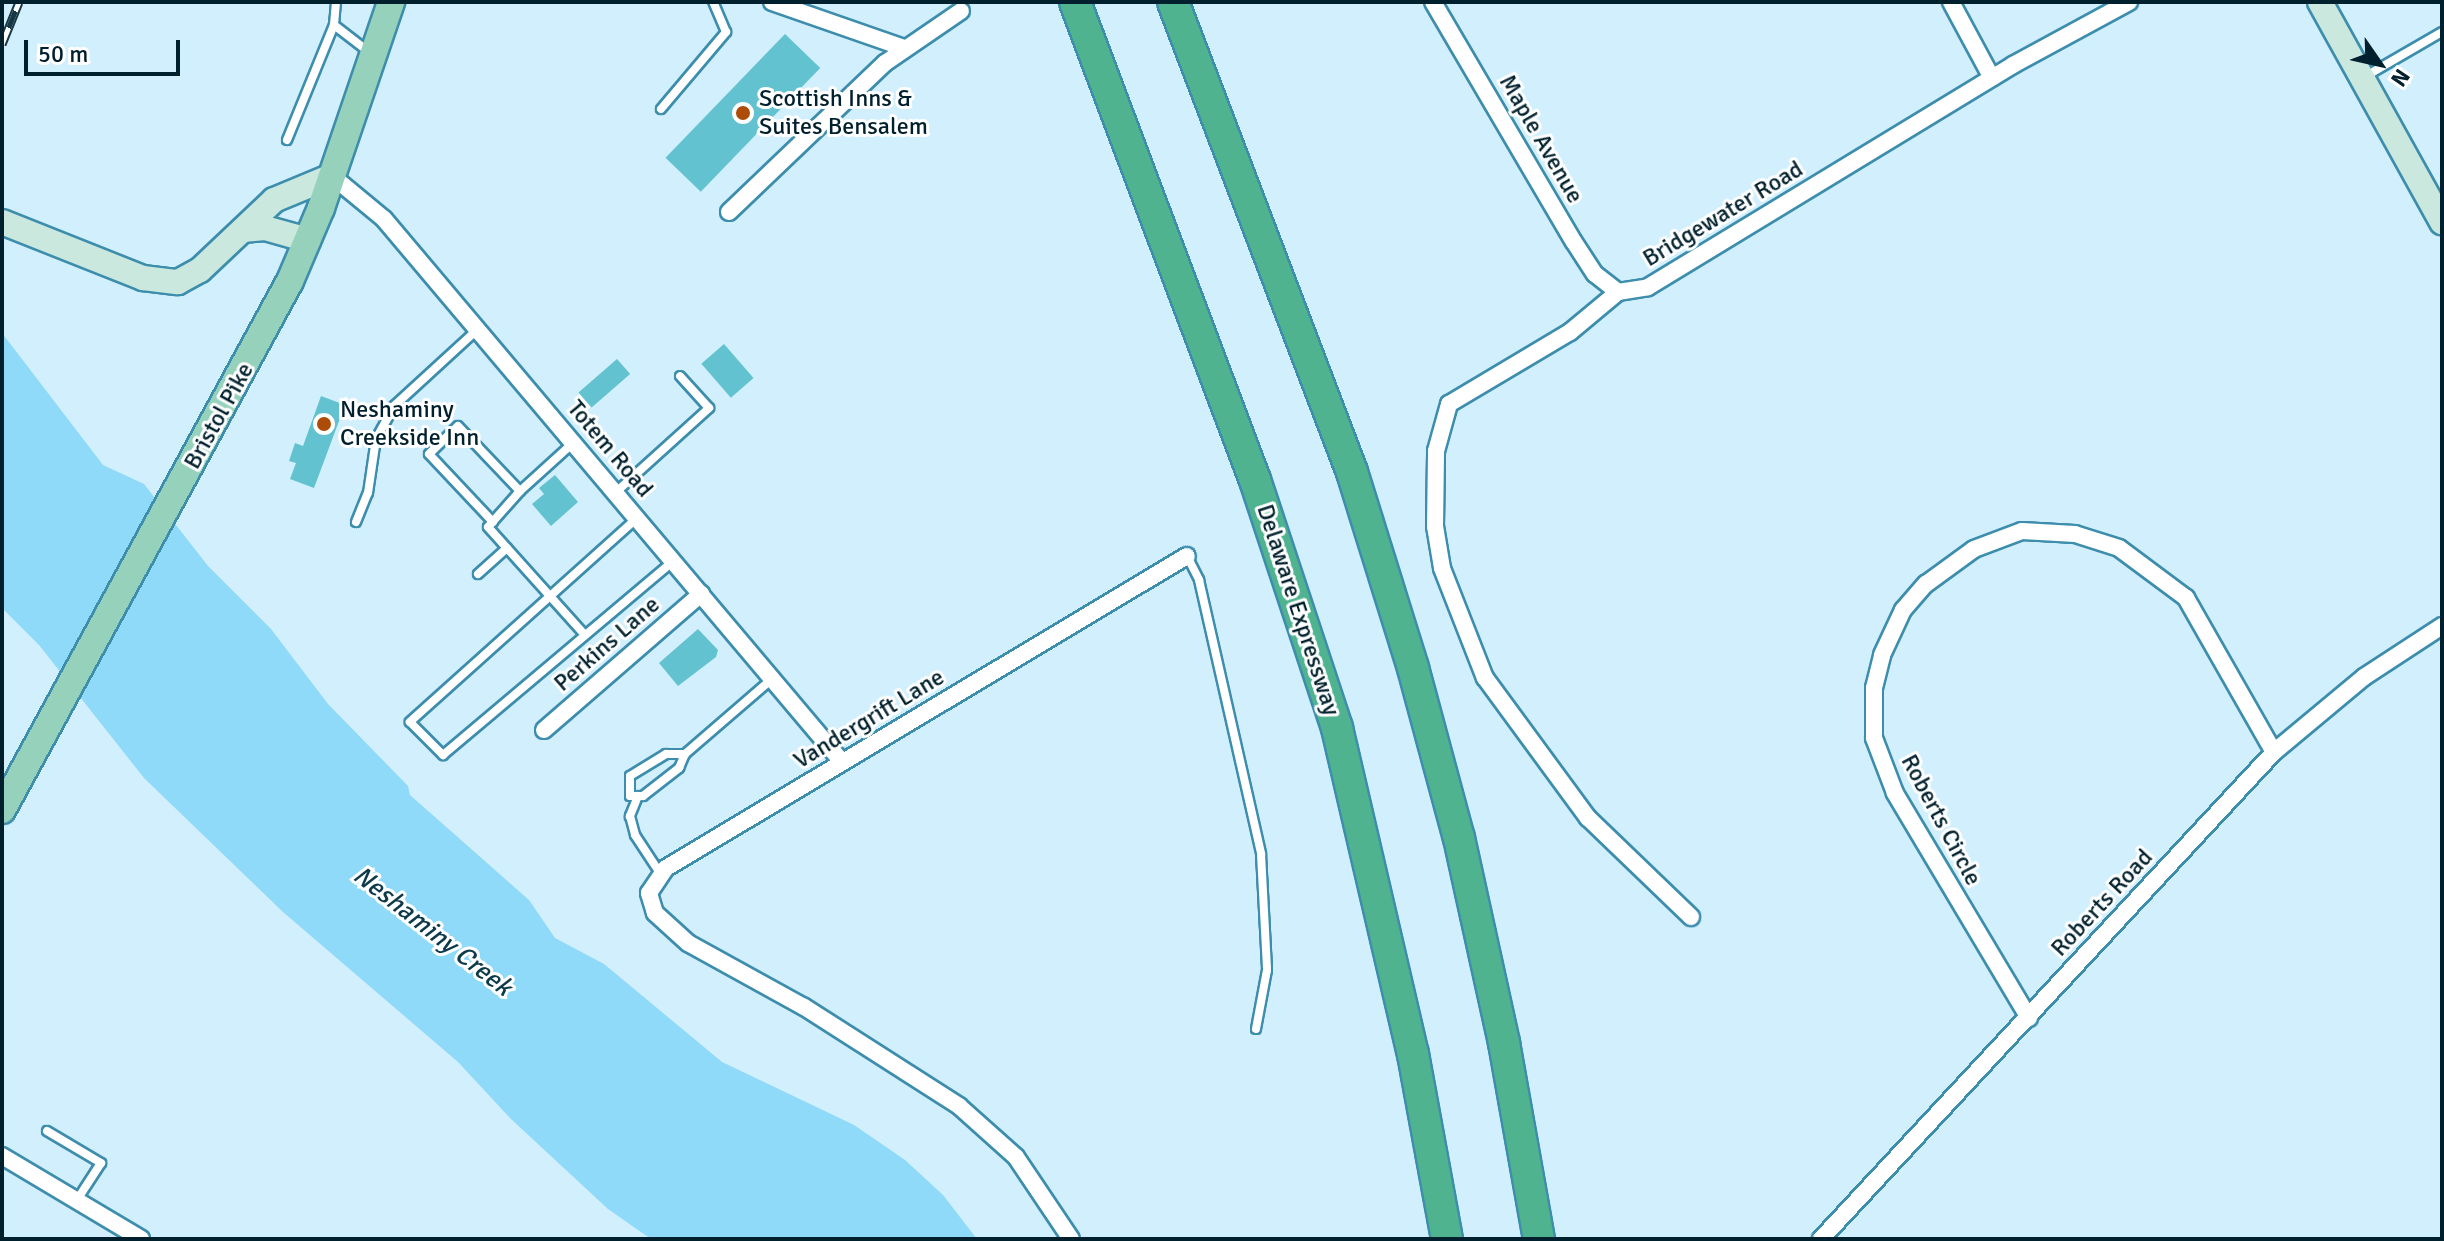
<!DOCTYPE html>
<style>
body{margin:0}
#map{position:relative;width:2444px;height:1241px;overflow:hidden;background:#d1effd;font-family:Signika,sans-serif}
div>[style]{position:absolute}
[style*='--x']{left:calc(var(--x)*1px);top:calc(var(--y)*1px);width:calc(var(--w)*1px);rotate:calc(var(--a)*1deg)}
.water>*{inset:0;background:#8fd9f9}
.building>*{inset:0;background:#63c2cf;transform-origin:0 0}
.roads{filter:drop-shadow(2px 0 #3d8dad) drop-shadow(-2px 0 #3d8dad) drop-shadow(0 2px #3d8dad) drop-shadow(0 -2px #3d8dad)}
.lane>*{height:8px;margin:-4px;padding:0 4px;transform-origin:4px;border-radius:4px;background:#fff}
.street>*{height:16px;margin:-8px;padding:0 8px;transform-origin:8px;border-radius:8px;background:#fff}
.secondary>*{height:24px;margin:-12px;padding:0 12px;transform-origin:12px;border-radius:12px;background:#cae8de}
.primary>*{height:26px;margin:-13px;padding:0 13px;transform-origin:13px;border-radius:13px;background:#96d1bc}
.highway>*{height:30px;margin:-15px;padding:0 15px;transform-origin:15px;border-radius:15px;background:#50b390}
.rail>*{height:9px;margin-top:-4.5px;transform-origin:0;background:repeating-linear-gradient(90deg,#fff 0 18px,#183845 0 36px);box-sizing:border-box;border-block:2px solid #183845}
.dots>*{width:22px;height:22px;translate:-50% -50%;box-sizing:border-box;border:4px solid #fff;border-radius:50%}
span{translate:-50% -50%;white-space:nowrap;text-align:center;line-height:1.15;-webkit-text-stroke:6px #fff;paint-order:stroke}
.poi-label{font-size:24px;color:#00202d}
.left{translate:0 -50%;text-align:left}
.street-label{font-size:24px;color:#00202d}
.water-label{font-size:26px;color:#0d3a4a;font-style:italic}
.frame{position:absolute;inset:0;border:4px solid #00202d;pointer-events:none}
.north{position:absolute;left:2340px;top:24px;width:80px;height:80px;-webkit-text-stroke:6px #fff;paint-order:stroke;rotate:124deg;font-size:22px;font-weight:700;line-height:32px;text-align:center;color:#00202d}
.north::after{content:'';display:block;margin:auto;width:28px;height:36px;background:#00202d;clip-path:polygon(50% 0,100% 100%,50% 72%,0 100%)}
.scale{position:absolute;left:24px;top:40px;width:156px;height:36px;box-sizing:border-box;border:4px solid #00202d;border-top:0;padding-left:10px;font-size:24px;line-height:28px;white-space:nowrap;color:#00202d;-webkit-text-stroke:6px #fff;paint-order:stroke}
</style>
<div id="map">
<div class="water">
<div style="clip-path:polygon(2px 333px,103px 465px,144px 484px,208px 566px,271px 629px,328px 704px,408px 786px,410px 795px,529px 900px,555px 938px,604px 964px,722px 1062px,854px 1125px,905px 1160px,943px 1195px,977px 1239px,651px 1239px,608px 1209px,511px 1119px,458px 1062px,283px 912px,144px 778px,39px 645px,2px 608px)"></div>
</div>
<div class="building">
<div style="left:785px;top:34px;width:49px;height:172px;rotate:44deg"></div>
<div style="left:724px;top:344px;width:45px;height:30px;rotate:49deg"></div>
<div style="left:617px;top:359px;width:20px;height:51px;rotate:49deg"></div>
<div style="clip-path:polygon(321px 396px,345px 405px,314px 488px,290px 479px,296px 463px,289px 461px,295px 443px,303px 446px)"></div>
<div style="clip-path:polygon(555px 475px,578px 502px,551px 526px,532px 504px,544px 494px,539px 488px)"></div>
<div style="clip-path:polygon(698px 629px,718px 650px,716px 657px,678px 686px,659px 663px)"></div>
</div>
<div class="roads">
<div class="lane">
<div style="--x:336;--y:2;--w:23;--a:95"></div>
<div style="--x:334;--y:25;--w:44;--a:37.6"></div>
<div style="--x:2366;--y:76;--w:88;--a:-30.1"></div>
<div style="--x:661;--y:109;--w:101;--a:-49.8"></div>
<div style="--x:726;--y:32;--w:33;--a:-113"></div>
<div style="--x:287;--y:140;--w:124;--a:-67.8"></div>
<div style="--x:573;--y:443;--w:72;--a:137.8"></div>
<div style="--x:520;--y:491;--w:48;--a:131.6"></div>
<div style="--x:488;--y:527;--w:145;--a:48.1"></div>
<div style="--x:615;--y:493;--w:127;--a:-42.1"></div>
<div style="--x:709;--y:408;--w:43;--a:-132.2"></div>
<div style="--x:636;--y:519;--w:304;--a:138.1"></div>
<div style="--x:410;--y:722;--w:47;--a:45"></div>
<div style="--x:443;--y:755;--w:301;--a:-40.1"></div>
<div style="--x:356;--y:522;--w:31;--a:-68"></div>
<div style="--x:368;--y:493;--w:55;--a:-81.6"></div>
<div style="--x:376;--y:439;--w:38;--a:-61"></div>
<div style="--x:394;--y:406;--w:113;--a:-42.5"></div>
<div style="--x:493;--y:522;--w:93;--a:-133.3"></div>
<div style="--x:429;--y:454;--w:40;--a:-44"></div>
<div style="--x:458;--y:426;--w:90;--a:46.4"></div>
<div style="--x:1187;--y:556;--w:27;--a:63"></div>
<div style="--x:1199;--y:580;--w:281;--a:77.2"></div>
<div style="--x:1261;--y:854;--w:116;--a:87"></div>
<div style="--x:1267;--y:970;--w:60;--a:100.6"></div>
<div style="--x:478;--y:574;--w:39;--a:-42"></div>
<div style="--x:685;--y:754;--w:19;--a:180"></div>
<div style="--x:666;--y:754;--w:42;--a:148.6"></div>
<div style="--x:630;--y:776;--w:20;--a:90"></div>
<div style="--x:630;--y:796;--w:13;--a:0"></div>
<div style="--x:643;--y:796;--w:46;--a:-37.9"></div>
<div style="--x:679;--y:768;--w:15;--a:-67"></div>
<div style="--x:685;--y:754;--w:115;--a:-40.8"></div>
<div style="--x:638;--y:796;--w:22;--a:112"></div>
<div style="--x:630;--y:816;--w:20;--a:75"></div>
<div style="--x:635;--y:835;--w:45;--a:56.7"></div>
<div style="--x:47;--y:1131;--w:63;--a:30.7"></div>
<div style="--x:101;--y:1163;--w:44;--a:123"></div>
</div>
<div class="street">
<div style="--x:772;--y:2;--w:140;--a:19.2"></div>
<div style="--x:1433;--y:2;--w:278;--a:59.6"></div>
<div style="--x:1574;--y:242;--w:38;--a:57"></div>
<div style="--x:1595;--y:274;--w:29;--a:38"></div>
<div style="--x:1951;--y:2;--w:86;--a:61.7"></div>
<div style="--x:332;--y:176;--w:67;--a:39.6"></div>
<div style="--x:384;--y:219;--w:710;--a:49.85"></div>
<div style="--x:729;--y:212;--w:216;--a:-43.7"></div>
<div style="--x:885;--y:63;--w:92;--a:-34.4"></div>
<div style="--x:544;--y:730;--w:208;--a:-40.9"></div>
<div style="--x:1691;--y:917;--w:143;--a:-136.1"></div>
<div style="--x:1588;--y:818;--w:174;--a:-126.3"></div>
<div style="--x:1485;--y:678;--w:118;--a:-111.4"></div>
<div style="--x:1442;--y:568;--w:43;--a:-99.5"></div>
<div style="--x:1435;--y:526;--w:75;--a:-89.2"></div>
<div style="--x:1436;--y:451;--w:49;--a:-74.5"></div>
<div style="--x:1449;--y:404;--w:141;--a:-30.8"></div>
<div style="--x:1570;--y:332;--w:62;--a:-39.8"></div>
<div style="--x:1618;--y:292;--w:30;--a:-9"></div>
<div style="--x:1648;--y:287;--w:427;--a:-31.3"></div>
<div style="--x:2013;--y:65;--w:132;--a:-28.5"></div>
<div style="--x:2029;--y:1018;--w:262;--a:-120.8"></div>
<div style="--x:1895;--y:793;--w:59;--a:-110.9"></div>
<div style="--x:1874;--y:738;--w:50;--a:-90"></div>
<div style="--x:1874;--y:688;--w:34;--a:-76"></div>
<div style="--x:1882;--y:655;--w:50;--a:-65"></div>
<div style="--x:1903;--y:610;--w:35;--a:-49"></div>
<div style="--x:1926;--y:584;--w:59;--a:-36.1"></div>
<div style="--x:1974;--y:549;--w:51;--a:-20.6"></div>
<div style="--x:2022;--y:531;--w:53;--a:3.2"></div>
<div style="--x:2075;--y:534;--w:46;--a:17.7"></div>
<div style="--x:2119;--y:548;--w:84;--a:36.7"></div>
<div style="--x:2186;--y:598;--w:177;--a:60.3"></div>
<div style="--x:2;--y:1156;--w:162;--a:30.8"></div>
<div style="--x:1071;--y:1239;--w:99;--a:-123.9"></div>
<div style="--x:1016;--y:1157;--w:76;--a:-138.2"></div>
<div style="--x:959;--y:1106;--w:184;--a:-147.4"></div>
<div style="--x:804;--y:1007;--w:132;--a:-151.1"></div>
<div style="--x:688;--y:943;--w:45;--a:-137.7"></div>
<div style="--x:655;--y:913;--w:21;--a:-107"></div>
<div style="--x:649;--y:893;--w:30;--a:-56"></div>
<div style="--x:666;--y:868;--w:607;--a:-30.92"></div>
<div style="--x:1821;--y:1239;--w:665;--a:-47.07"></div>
<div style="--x:2274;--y:752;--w:117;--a:-39.8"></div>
<div style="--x:2364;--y:677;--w:93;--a:-33.2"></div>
</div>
<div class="secondary">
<div style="--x:2320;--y:2;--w:252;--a:61"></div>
<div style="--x:2;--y:222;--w:152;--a:21.7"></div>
<div style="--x:143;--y:278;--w:35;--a:7"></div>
<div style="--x:178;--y:282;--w:25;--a:-29"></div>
<div style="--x:200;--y:270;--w:102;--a:-43.4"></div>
<div style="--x:274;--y:200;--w:63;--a:-22.5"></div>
<div style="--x:243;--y:230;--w:22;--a:-5"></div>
<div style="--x:265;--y:228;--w:45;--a:15.6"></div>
</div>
<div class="primary">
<div style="--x:2;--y:810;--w:602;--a:-61.44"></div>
<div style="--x:290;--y:281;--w:79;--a:-67"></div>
<div style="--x:321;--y:208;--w:218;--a:-71.2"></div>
</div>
<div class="highway">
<div style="--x:1075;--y:2;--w:511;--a:69.37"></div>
<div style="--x:1255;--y:480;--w:261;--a:71.7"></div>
<div style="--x:1337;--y:728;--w:335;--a:76.9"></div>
<div style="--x:1413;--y:1054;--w:188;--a:79.6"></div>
<div style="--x:1173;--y:2;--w:503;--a:69.15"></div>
<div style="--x:1352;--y:472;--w:205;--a:72.7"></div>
<div style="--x:1413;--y:668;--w:176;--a:74.9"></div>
<div style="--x:1459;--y:838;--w:210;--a:77.6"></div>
<div style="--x:1504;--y:1043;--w:199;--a:79.9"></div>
</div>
</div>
<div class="rail">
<div style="--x:2;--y:44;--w:45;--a:-68"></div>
</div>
<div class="dots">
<div style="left:743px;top:113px;background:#ad4c06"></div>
<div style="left:324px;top:424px;background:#ad4c06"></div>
</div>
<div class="poi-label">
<span class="left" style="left:759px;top:113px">Scottish Inns &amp;<br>Suites Bensalem</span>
<span class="left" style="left:340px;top:424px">Neshaminy<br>Creekside Inn</span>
</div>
<div class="street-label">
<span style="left:1541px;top:139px;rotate:60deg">Maple Avenue</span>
<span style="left:1723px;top:214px;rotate:-31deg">Bridgewater Road</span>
<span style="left:219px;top:416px;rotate:-61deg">Bristol Pike</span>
<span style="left:610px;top:449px;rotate:50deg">Totem Road</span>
<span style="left:1298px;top:610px;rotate:72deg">Delaware Expressway</span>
<span style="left:607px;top:644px;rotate:-41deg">Perkins Lane</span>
<span style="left:869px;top:719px;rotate:-31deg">Vandergrift Lane</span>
<span style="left:1941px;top:820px;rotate:62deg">Roberts Circle</span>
<span style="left:2102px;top:903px;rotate:-47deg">Roberts Road</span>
</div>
<div class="water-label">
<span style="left:432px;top:932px;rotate:38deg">Neshaminy Creek</span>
</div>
<div class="frame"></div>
<div class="north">N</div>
<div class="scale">50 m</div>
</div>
